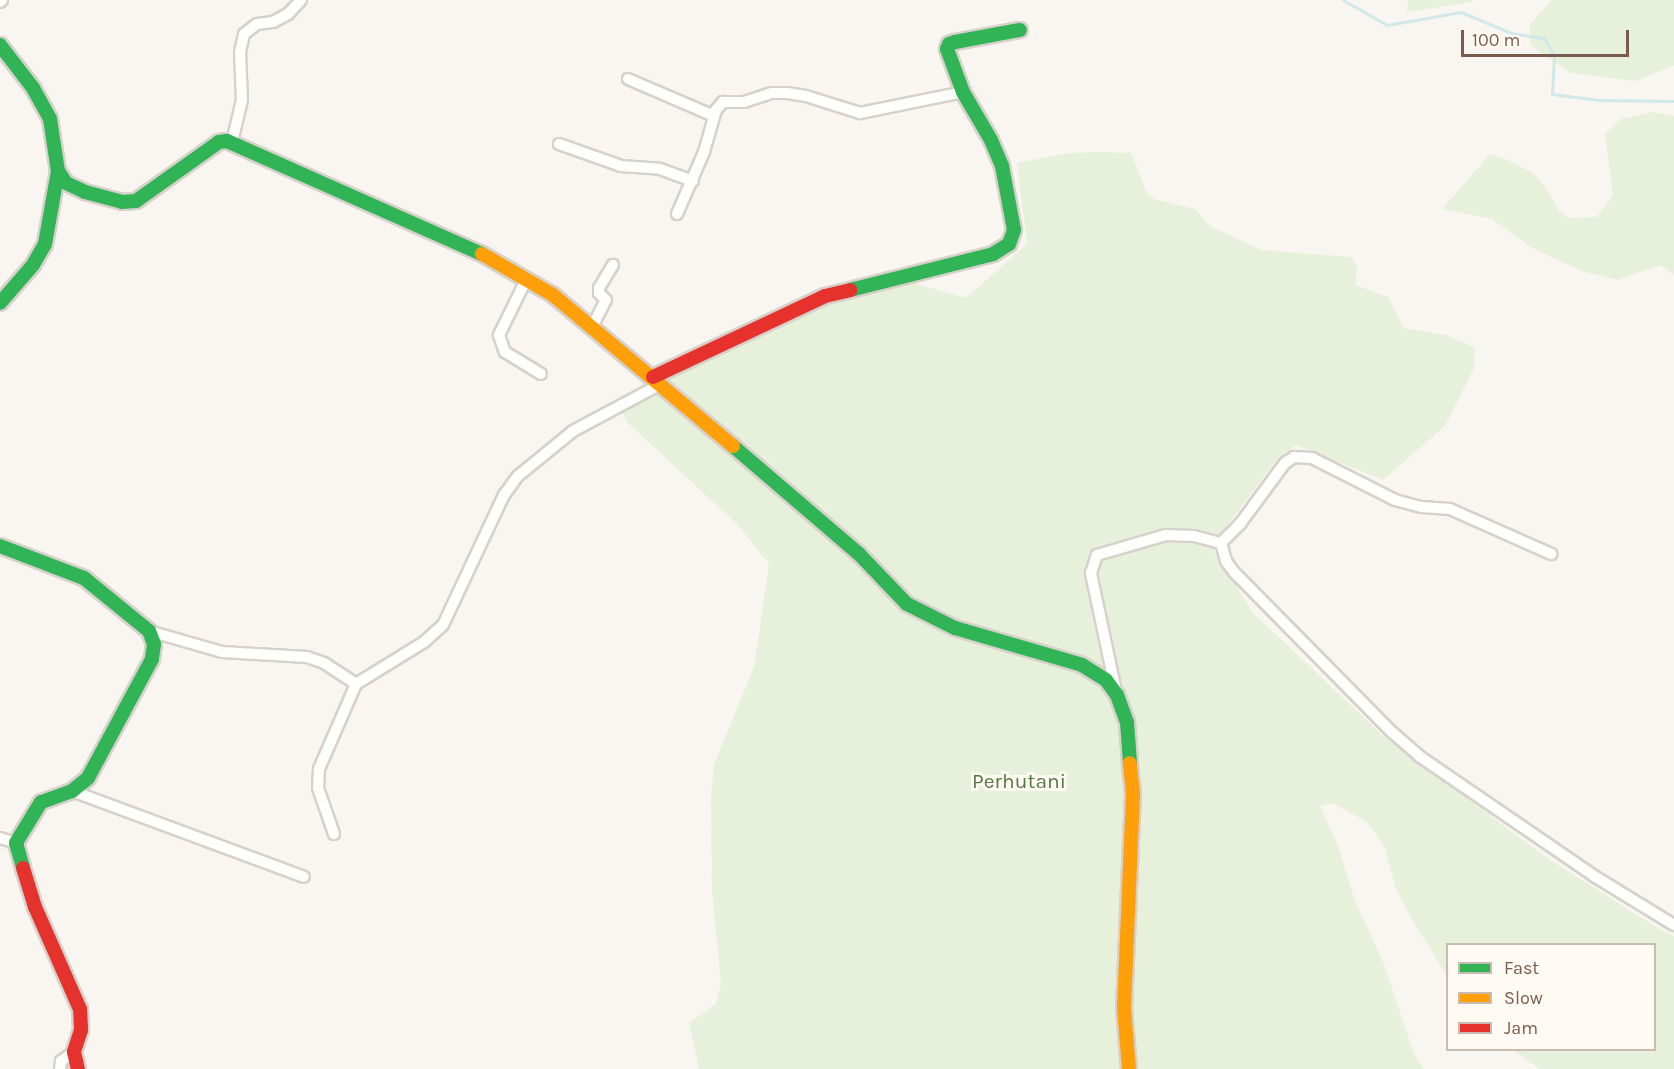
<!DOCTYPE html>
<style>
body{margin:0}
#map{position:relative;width:1674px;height:1069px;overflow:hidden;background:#f9f5f0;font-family:Karla,sans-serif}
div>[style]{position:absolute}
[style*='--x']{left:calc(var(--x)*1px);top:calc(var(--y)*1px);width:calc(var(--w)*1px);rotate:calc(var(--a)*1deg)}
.green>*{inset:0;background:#e7f0db}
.stream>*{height:3px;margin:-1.5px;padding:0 1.5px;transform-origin:1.5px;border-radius:1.5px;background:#d0e8ea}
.roads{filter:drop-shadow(2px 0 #d7d1cb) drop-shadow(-2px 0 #d7d1cb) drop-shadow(0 2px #d7d1cb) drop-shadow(0 -2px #d7d1cb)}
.street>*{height:10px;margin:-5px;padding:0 5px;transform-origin:5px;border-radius:5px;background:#fefefd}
.fast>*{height:14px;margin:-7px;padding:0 7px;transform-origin:7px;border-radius:7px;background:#30b455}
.slow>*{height:14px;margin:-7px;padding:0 7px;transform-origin:7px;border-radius:7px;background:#ff9f0a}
.jam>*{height:14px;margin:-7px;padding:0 7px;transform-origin:7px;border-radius:7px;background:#e5322d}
span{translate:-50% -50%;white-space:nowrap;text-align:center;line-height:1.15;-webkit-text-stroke:6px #fffaf3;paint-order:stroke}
.park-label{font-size:21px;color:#537a41}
.legend{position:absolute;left:1446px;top:943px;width:210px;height:108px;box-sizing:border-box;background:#fffaf3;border:2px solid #cabbb1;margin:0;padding:8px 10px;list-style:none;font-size:18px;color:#7a5c4d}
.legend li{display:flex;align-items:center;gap:12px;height:30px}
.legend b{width:30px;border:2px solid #cabbb1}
.scale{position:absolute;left:1461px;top:30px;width:168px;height:27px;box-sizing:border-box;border:3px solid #7a5c4d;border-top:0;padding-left:8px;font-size:18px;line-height:21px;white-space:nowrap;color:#7a5c4d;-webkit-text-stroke:4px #fffaf3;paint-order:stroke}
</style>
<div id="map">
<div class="green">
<div style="clip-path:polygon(1408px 0,1472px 0,1472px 2px,1407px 12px)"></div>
<div style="clip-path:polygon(1552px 0,1674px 0,1674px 65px,1636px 81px,1570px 73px,1530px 45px,1530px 24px)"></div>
<div style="clip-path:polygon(1653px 112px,1674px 116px,1674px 275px,1660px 265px,1618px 280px,1581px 271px,1529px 246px,1492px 219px,1442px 209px,1490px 154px,1508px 160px,1534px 174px,1548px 191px,1559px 211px,1569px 218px,1597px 217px,1613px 195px,1605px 134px,1621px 119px)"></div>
<div style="clip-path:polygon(1100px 152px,1131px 153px,1146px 191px,1154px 199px,1195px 209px,1210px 226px,1261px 250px,1351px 257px,1357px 266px,1355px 285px,1388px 297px,1404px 328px,1446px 335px,1475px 348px,1474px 368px,1445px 426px,1383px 480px,1296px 445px,1277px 459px,1220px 535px,1214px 551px,1253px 613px,1382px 735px,1547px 858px,1659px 929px,1674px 936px,1674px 1069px,1540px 1069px,1513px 1050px,1654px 1050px,1654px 944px,1448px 944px,1447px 976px,1406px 909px,1396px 889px,1385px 848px,1367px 822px,1333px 803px,1320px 806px,1338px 846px,1355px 901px,1384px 964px,1414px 1054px,1424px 1069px,699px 1069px,689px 1023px,716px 1004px,721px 983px,712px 889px,711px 798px,714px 765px,754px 667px,769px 564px,738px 525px,627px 422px,622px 410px,686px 367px,807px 310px,906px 281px,966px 298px,1027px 244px,1017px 163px,1069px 153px)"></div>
</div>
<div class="stream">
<div style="--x:1343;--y:0;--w:51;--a:29.6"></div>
<div style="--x:1387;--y:25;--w:75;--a:-10"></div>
<div style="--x:1461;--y:12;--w:54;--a:22.8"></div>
<div style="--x:1511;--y:33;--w:33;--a:9"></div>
<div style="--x:1544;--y:38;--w:21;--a:61"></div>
<div style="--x:1554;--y:56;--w:38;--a:93"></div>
<div style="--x:1552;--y:94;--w:47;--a:7.3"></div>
<div style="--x:1599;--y:100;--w:75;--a:0.8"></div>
</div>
<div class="roads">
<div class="street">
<div style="--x:0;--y:2;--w:3;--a:-45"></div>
<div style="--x:628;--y:79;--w:94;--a:23.3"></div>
<div style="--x:232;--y:142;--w:43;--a:-76.6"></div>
<div style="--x:242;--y:100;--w:48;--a:-92.4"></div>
<div style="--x:240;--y:52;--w:18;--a:-77"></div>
<div style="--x:244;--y:34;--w:16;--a:-38"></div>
<div style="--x:257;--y:24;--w:16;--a:-7"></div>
<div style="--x:273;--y:22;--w:17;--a:-28"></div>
<div style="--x:288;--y:14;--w:19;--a:-47"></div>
<div style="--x:559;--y:144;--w:66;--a:19.5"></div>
<div style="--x:621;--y:166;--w:39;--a:4"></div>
<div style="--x:660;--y:169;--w:35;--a:20"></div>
<div style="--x:677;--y:214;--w:68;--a:-66.5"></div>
<div style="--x:704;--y:152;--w:44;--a:-74.1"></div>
<div style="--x:716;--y:110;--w:11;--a:-49"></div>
<div style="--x:723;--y:102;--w:21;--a:0"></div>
<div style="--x:744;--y:102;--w:29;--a:-18"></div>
<div style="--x:772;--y:93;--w:15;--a:0"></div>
<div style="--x:787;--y:93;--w:19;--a:9"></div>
<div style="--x:806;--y:96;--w:57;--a:17.5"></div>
<div style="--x:860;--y:113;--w:105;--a:-11.5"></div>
<div style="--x:527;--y:278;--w:64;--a:116.2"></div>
<div style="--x:499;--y:335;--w:18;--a:71"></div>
<div style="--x:505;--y:352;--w:42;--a:31.4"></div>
<div style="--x:592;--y:327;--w:30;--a:-63"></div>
<div style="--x:606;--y:300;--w:10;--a:-135"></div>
<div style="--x:599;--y:293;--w:5;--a:-90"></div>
<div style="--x:599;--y:288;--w:27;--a:-59"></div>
<div style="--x:1221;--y:543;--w:19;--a:74"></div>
<div style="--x:1226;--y:561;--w:14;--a:54"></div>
<div style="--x:1234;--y:572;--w:226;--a:45.4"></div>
<div style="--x:1393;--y:733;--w:35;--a:41"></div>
<div style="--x:1419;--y:756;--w:212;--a:34.4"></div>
<div style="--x:1594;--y:876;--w:94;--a:31.5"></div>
<div style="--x:149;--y:631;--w:76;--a:16"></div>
<div style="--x:222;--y:652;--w:85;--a:3.4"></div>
<div style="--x:307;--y:657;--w:18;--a:19"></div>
<div style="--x:324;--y:663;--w:38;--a:33"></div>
<div style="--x:1116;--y:691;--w:121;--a:-102"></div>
<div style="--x:1091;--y:573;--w:19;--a:-72"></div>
<div style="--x:1097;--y:555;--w:72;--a:-16.2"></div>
<div style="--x:1166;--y:535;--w:28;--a:2"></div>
<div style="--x:1194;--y:536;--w:28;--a:15"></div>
<div style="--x:1221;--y:543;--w:27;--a:-45"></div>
<div style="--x:1240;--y:524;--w:76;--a:-53.6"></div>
<div style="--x:1285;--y:463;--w:11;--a:-34"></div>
<div style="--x:1294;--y:457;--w:18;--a:3"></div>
<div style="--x:1312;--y:458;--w:93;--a:26.8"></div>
<div style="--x:1395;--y:500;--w:28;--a:15"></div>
<div style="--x:1422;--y:507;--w:28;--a:4"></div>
<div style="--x:1450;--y:509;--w:111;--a:24"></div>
<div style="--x:72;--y:791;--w:247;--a:20.3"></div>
<div style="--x:334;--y:834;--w:49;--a:-109.2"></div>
<div style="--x:318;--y:788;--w:19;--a:-87"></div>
<div style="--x:319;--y:769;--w:93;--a:-66.5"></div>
<div style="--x:356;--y:684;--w:80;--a:-31.7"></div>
<div style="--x:424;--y:642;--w:25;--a:-42"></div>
<div style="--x:443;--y:625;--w:144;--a:-64.9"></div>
<div style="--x:504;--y:495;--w:24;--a:-54"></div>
<div style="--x:518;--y:476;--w:71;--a:-39.3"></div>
<div style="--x:573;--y:431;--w:100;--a:-28.1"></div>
<div style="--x:0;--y:838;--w:17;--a:17"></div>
<div style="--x:60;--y:1069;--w:8;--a:-83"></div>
<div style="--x:61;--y:1061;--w:16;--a:-35"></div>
</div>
<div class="fast">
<div style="--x:0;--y:45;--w:54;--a:52.5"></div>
<div style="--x:33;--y:88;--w:35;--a:61"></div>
<div style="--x:50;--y:119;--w:53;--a:81.3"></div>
<div style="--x:58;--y:171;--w:74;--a:100.1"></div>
<div style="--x:45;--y:244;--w:24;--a:120"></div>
<div style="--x:33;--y:265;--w:50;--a:131"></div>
<div style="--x:58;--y:171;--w:14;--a:56"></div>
<div style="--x:66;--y:183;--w:21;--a:25"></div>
<div style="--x:85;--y:192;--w:38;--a:15"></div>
<div style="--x:122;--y:202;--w:14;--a:-4"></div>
<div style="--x:136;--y:201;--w:102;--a:-35.4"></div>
<div style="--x:219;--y:142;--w:8;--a:-7"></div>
<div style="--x:227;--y:141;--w:279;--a:23.9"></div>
<div style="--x:850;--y:290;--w:147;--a:-14.1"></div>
<div style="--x:993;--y:254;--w:19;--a:-32"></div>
<div style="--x:1009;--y:244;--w:15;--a:-70"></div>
<div style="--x:1014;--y:230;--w:65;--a:-100.6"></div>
<div style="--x:1002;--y:166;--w:28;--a:-113"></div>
<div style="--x:991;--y:140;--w:56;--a:-120.3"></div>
<div style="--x:963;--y:92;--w:46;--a:-110.4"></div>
<div style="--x:947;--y:49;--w:5;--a:-68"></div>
<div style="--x:949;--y:44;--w:6;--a:-18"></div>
<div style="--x:955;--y:42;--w:66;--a:-10.5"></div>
<div style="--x:733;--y:446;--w:166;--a:40.6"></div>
<div style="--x:859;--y:554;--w:69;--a:46.2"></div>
<div style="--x:907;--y:604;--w:54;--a:26.6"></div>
<div style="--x:955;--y:628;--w:132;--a:16.2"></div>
<div style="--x:1082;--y:665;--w:28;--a:32"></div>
<div style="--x:1106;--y:680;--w:19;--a:54"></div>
<div style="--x:1117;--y:695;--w:29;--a:70"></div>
<div style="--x:1127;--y:722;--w:41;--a:85.8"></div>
<div style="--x:0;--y:546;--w:90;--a:20.9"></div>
<div style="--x:84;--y:578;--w:84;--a:39.2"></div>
<div style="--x:149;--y:631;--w:14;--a:69"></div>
<div style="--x:154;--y:644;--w:15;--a:98"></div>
<div style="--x:152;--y:659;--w:135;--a:118.3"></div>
<div style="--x:88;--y:778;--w:21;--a:141"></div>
<div style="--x:72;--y:791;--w:33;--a:160"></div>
<div style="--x:41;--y:802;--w:48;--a:121.4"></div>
<div style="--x:16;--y:843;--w:26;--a:74"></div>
</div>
<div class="slow">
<div style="--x:482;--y:254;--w:82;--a:30"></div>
<div style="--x:553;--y:295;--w:235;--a:40"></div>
<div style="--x:1129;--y:1069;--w:61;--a:-94.7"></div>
<div style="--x:1124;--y:1008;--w:214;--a:-87.6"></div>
<div style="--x:1133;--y:794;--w:31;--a:-96"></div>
</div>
<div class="jam">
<div style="--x:653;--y:377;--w:190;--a:-25.2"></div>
<div style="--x:825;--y:296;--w:26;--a:-13"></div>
<div style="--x:23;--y:868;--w:41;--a:72.9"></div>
<div style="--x:35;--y:907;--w:111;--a:66.2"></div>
<div style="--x:80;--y:1009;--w:21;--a:87"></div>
<div style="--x:81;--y:1030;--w:23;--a:108"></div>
<div style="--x:74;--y:1052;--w:17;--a:77"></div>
</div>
</div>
<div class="park-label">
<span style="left:1019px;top:781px">Perhutani</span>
</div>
<ul class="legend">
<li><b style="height:8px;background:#30b455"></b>Fast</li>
<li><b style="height:8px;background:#ff9f0a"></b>Slow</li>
<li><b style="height:8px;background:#e5322d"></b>Jam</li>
</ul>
<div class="scale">100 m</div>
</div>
